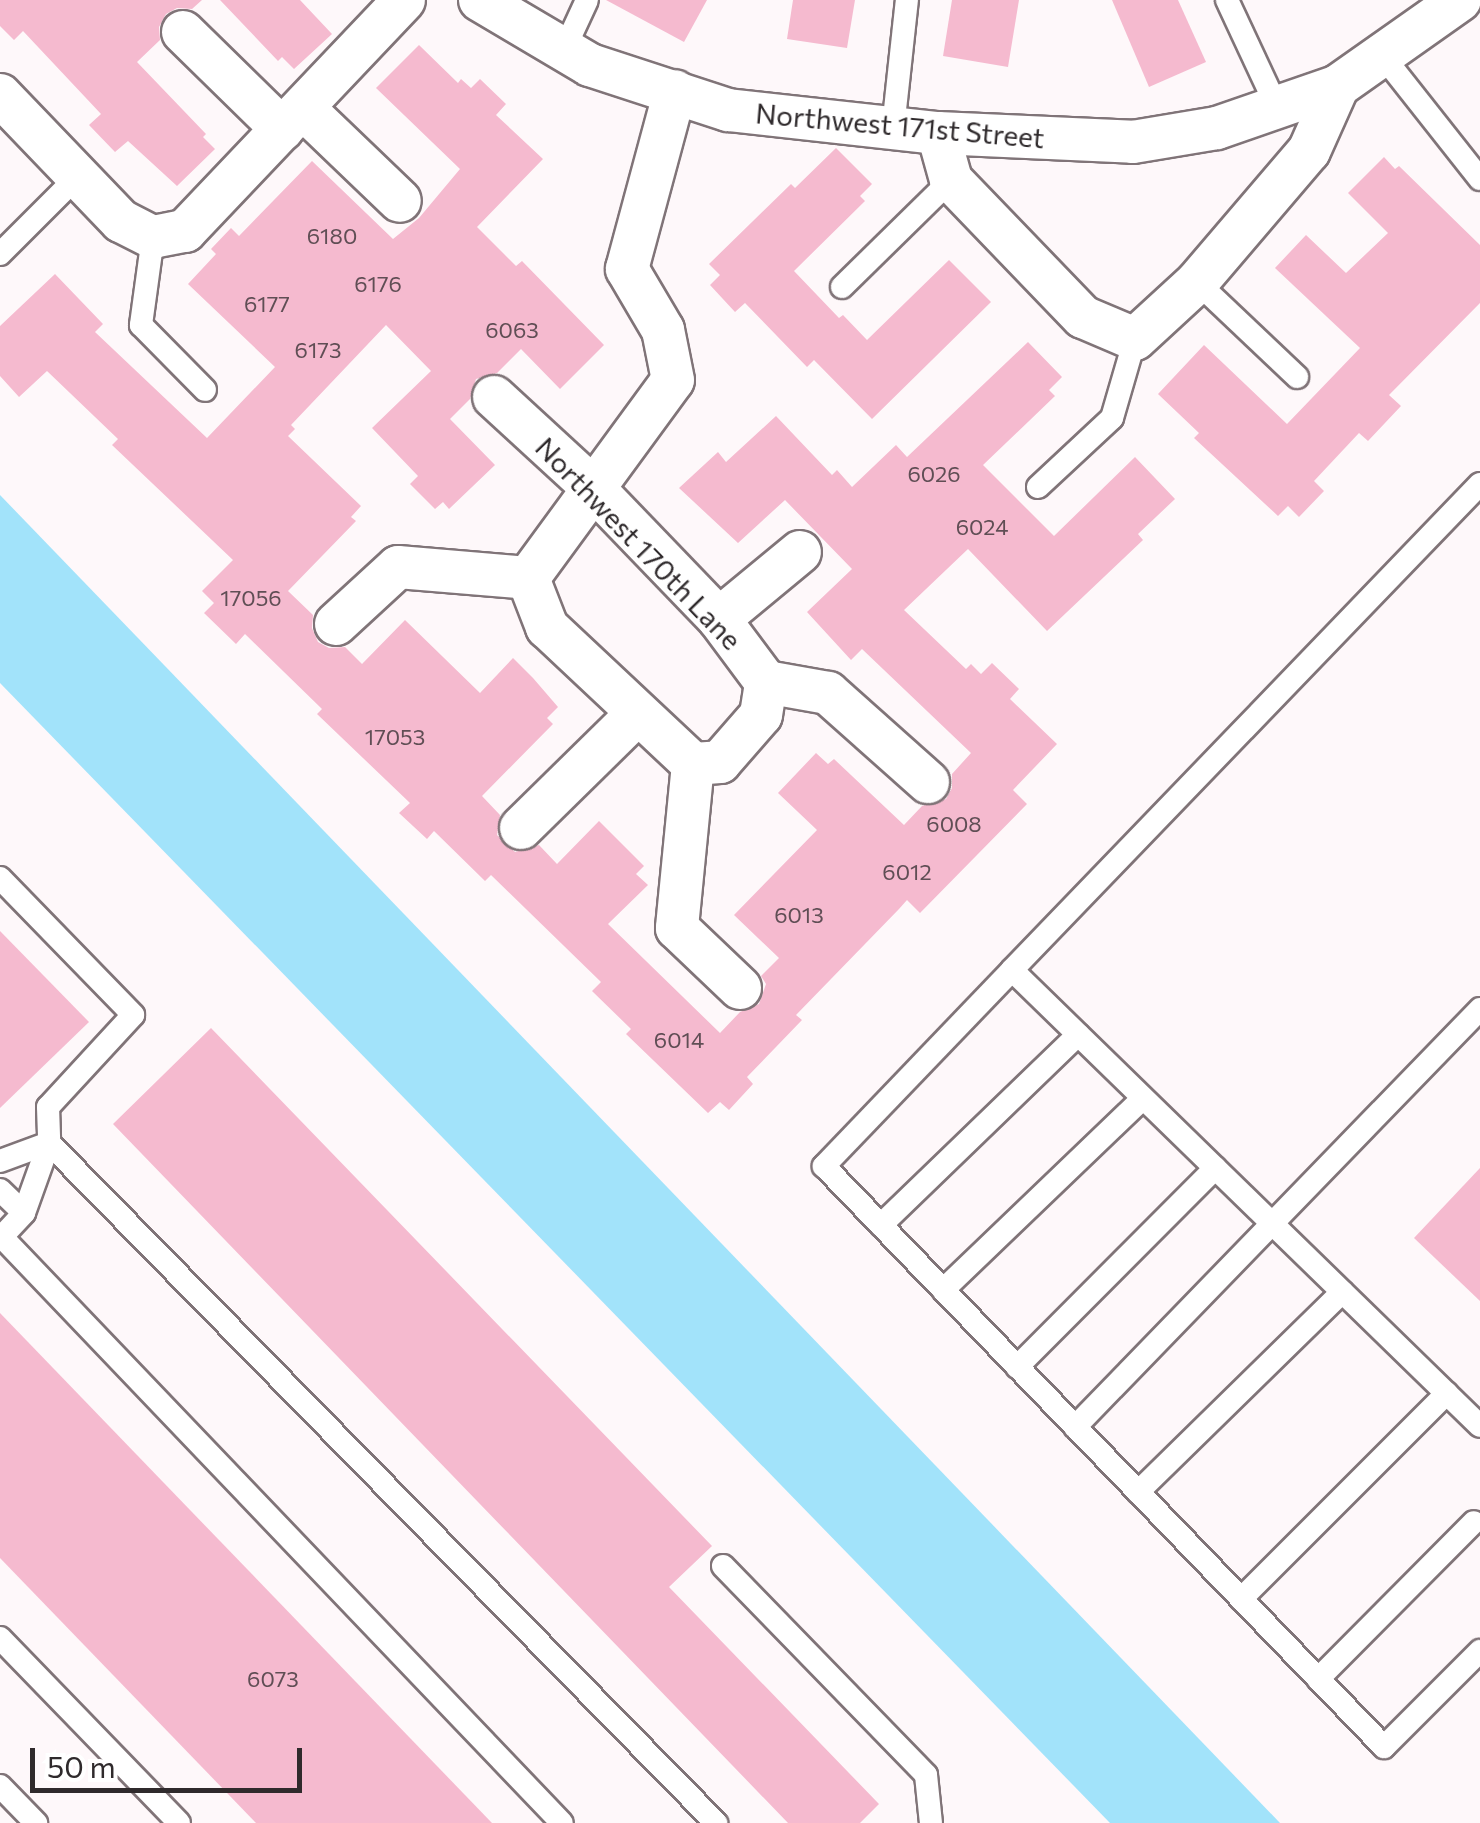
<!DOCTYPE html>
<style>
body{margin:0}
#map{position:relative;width:1480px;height:1823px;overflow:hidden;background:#fef8fa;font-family:Commissioner,sans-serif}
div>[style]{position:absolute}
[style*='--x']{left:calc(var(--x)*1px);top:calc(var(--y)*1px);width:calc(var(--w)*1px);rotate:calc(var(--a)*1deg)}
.water>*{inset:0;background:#a2e3fa}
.building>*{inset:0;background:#f5bacf}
.roads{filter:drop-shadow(2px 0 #807478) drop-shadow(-2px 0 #807478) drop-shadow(0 2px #807478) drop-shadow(0 -2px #807478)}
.lane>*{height:22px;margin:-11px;padding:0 11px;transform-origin:11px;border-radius:11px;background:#fff}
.street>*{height:42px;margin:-21px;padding:0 21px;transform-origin:21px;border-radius:21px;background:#fff}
span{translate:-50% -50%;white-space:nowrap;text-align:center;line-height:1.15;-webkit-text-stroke:8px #fff;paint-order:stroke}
.number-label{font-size:22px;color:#604e55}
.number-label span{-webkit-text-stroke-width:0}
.street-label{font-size:28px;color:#2f2a2c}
.scale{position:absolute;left:30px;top:1748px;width:272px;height:45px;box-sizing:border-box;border:5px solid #2f2a2c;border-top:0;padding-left:12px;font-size:30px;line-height:35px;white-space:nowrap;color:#2f2a2c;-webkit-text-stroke:8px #fff;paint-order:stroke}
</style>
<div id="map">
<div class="water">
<div style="clip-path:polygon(0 495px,165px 666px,1280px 1823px,1110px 1823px,0 683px)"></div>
</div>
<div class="building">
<div style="clip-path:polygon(0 0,202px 0,192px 9px,177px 8px,166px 14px,159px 27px,160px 40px,137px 62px,206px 134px,203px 137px,215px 149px,177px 186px,128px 141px,115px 152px,89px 125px,101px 114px,23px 31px,14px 40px,0 26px)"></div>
<div style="clip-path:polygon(220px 0,300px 0,332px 34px,294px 69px,282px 57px,278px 61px)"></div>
<div style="clip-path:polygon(606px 0,707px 0,684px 42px)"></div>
<div style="clip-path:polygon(793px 0,855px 0,847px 48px,787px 39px)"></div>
<div style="clip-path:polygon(952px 0,1019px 0,1008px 67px,943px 56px)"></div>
<div style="clip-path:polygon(1112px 0,1178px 0,1206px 62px,1149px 87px)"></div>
<div style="clip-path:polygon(419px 45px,458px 83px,461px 79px,471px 88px,480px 79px,506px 104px,496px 115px,543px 159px,477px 227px,516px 266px,522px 261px,604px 345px,560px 389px,521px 349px,497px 373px,476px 379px,470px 399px,450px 419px,495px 465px,449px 509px,443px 502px,435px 509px,410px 484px,418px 476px,372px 428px,431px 371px,386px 325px,291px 425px,295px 429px,288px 436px,361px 506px,351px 517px,356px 521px,288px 591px,313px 615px,312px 628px,318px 642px,329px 648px,345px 647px,362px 664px,405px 620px,480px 693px,513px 658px,533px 678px,558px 707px,547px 718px,553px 724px,482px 796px,500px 815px,497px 835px,515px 852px,539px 845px,557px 864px,599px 821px,644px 866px,636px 874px,648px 885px,608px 924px,720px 1033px,740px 1012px,759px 1004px,766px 984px,761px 976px,779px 958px,734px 915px,817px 830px,778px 793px,816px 753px,828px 764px,834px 759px,904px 825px,922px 806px,946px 799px,952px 788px,952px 774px,971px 753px,862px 649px,851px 660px,807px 612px,852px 569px,785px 500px,738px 543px,679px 488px,718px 452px,726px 462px,776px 416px,832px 475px,837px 470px,852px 487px,896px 445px,907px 457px,1028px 342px,1062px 377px,1049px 390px,1055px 396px,983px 465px,1054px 536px,1135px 457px,1175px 499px,1138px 534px,1143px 540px,1047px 631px,968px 549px,904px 610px,966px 669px,971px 664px,981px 674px,992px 663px,1019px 689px,1010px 699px,1057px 744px,1013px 790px,1027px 804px,920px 913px,907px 900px,899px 909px,796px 1015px,802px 1020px,747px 1077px,753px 1084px,729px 1110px,720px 1102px,708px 1113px,626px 1034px,631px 1029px,592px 991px,601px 982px,491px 875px,485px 881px,434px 831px,427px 839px,399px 813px,410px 803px,317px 714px,322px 709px,245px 634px,236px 644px,204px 613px,214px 603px,202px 591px,233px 560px,112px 445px,118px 439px,47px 371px,19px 397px,0 376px,0 326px,55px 274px,103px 324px,95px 332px,207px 438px,275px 367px,188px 284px,216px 254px,211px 249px,231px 228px,239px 236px,312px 161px,393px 239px,419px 218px,460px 169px,376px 88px)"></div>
<div style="clip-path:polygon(836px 148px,872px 184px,860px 196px,865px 201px,794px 271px,839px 318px,843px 315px,867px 340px,949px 260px,991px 302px,872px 419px,814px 360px,807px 367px,745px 303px,735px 312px,710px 285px,720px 275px,709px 264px,791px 184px,795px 188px)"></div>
<div style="clip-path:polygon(1384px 157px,1395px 169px,1399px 166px,1480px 245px,1480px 303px,1389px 395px,1401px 406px,1368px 441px,1359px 433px,1314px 481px,1324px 491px,1299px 517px,1288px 506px,1278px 516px,1194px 438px,1199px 433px,1158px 394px,1204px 345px,1287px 424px,1360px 348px,1275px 268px,1306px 235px,1346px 273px,1388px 233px,1348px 193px)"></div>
<div style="clip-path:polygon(0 931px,89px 1022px,0 1108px)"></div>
<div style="clip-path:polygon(211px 1028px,712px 1546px,669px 1587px,879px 1804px,860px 1823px,788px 1823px,113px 1124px)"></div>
<div style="clip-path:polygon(1480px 1168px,1480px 1301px,1414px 1238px)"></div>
<div style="clip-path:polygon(0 1313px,492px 1823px,256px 1823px,0 1558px)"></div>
</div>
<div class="roads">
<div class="lane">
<div style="--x:1227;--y:0;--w:118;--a:65"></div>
<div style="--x:564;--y:50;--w:55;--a:-65.3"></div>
<div style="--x:1382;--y:55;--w:158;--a:51.7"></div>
<div style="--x:893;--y:128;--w:129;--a:-83.8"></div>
<div style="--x:153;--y:237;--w:89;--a:97.8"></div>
<div style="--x:141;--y:325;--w:91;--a:45.4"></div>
<div style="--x:0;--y:254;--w:110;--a:-45"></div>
<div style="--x:1197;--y:282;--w:138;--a:43.5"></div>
<div style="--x:842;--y:287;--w:153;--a:-44.5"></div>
<div style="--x:1480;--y:484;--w:675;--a:133.92"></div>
<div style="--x:1012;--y:970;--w:653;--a:44.26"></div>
<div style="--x:1038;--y:487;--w:101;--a:-43"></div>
<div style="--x:1112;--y:418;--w:82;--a:-73.8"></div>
<div style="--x:0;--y:878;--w:191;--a:45.8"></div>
<div style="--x:133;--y:1015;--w:125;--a:132.7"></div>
<div style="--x:48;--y:1107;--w:36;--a:88"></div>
<div style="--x:49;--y:1143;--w:74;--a:109.7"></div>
<div style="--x:24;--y:1213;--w:35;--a:133"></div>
<div style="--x:1012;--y:970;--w:272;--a:133.8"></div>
<div style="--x:824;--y:1166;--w:807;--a:46.05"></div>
<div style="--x:1384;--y:1747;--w:136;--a:-45"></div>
<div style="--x:49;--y:1143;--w:953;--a:45.55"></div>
<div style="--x:0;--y:1161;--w:52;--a:-20.2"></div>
<div style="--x:0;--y:1190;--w:33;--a:44"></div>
<div style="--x:881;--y:1225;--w:274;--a:-44"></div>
<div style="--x:0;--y:1235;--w:813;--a:46.3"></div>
<div style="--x:943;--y:1290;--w:277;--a:-43.8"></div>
<div style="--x:1017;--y:1367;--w:281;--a:-45.1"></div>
<div style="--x:1075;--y:1427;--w:582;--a:-45.9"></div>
<div style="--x:1138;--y:1492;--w:286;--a:-44.4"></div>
<div style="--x:723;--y:1566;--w:291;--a:45.8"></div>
<div style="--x:926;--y:1775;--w:48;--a:84.1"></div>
<div style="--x:1241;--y:1599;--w:291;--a:-45"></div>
<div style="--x:0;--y:1638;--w:257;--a:45.9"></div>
<div style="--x:1318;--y:1679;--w:221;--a:-45.2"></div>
<div style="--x:0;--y:1786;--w:52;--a:45.8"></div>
</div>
<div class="street">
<div style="--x:480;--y:0;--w:128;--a:30.6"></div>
<div style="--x:590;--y:65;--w:145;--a:18.1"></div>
<div style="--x:728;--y:110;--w:211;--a:6.3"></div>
<div style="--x:938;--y:133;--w:195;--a:2.6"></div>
<div style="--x:1133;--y:142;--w:85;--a:-9.5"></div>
<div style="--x:1217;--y:128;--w:128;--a:-19.1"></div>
<div style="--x:183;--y:32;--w:139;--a:44.4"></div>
<div style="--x:0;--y:95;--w:175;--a:46.2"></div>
<div style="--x:121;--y:221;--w:36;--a:27"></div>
<div style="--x:153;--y:237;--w:33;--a:-11"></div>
<div style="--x:185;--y:231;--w:318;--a:-46.5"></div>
<div style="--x:303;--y:108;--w:134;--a:43.8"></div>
<div style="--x:938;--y:133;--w:49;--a:74.5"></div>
<div style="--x:951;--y:180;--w:190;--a:46.1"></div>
<div style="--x:1083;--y:317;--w:56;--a:22.9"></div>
<div style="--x:1135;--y:339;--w:84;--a:-42.6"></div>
<div style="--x:1197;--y:282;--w:172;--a:-49.5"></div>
<div style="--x:1309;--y:151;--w:71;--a:-66"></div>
<div style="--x:1338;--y:86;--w:149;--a:-35.2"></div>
<div style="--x:494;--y:397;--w:134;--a:42.6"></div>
<div style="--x:593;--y:488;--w:182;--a:46.1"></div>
<div style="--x:719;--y:619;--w:79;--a:53.3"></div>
<div style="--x:766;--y:682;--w:63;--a:10.1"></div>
<div style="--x:828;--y:693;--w:134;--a:41.7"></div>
<div style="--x:528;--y:578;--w:245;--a:-53.8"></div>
<div style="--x:673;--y:380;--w:51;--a:-101.3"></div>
<div style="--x:663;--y:330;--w:71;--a:-120.5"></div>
<div style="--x:627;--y:269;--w:184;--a:-74.9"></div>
<div style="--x:528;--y:578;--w:53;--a:68.8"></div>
<div style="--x:547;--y:627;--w:200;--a:43.2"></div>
<div style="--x:693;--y:764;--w:165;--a:95.6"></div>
<div style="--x:677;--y:928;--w:87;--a:43.6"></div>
<div style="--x:719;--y:619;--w:105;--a:-39.6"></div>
<div style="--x:336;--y:624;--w:84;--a:-42.6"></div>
<div style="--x:398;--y:567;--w:130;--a:4.8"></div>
<div style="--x:693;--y:764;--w:27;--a:-4"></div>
<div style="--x:720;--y:762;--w:62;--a:-48.9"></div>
<div style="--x:761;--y:715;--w:33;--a:-81"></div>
<div style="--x:521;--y:828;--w:161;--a:-44.5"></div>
</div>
</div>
<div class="number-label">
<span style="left:332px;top:236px">6180</span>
<span style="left:378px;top:284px">6176</span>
<span style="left:267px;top:304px">6177</span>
<span style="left:512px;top:330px">6063</span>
<span style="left:318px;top:350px">6173</span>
<span style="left:934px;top:474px">6026</span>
<span style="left:982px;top:527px">6024</span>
<span style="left:251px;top:598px">17056</span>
<span style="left:395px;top:737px">17053</span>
<span style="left:954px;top:824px">6008</span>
<span style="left:907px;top:872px">6012</span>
<span style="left:799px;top:915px">6013</span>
<span style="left:679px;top:1040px">6014</span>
<span style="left:273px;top:1679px">6073</span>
</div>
<div class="street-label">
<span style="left:900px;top:125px;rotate:5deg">Northwest 171st Street</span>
<span style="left:639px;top:543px;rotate:46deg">Northwest 170th Lane</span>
</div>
<div class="scale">50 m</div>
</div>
